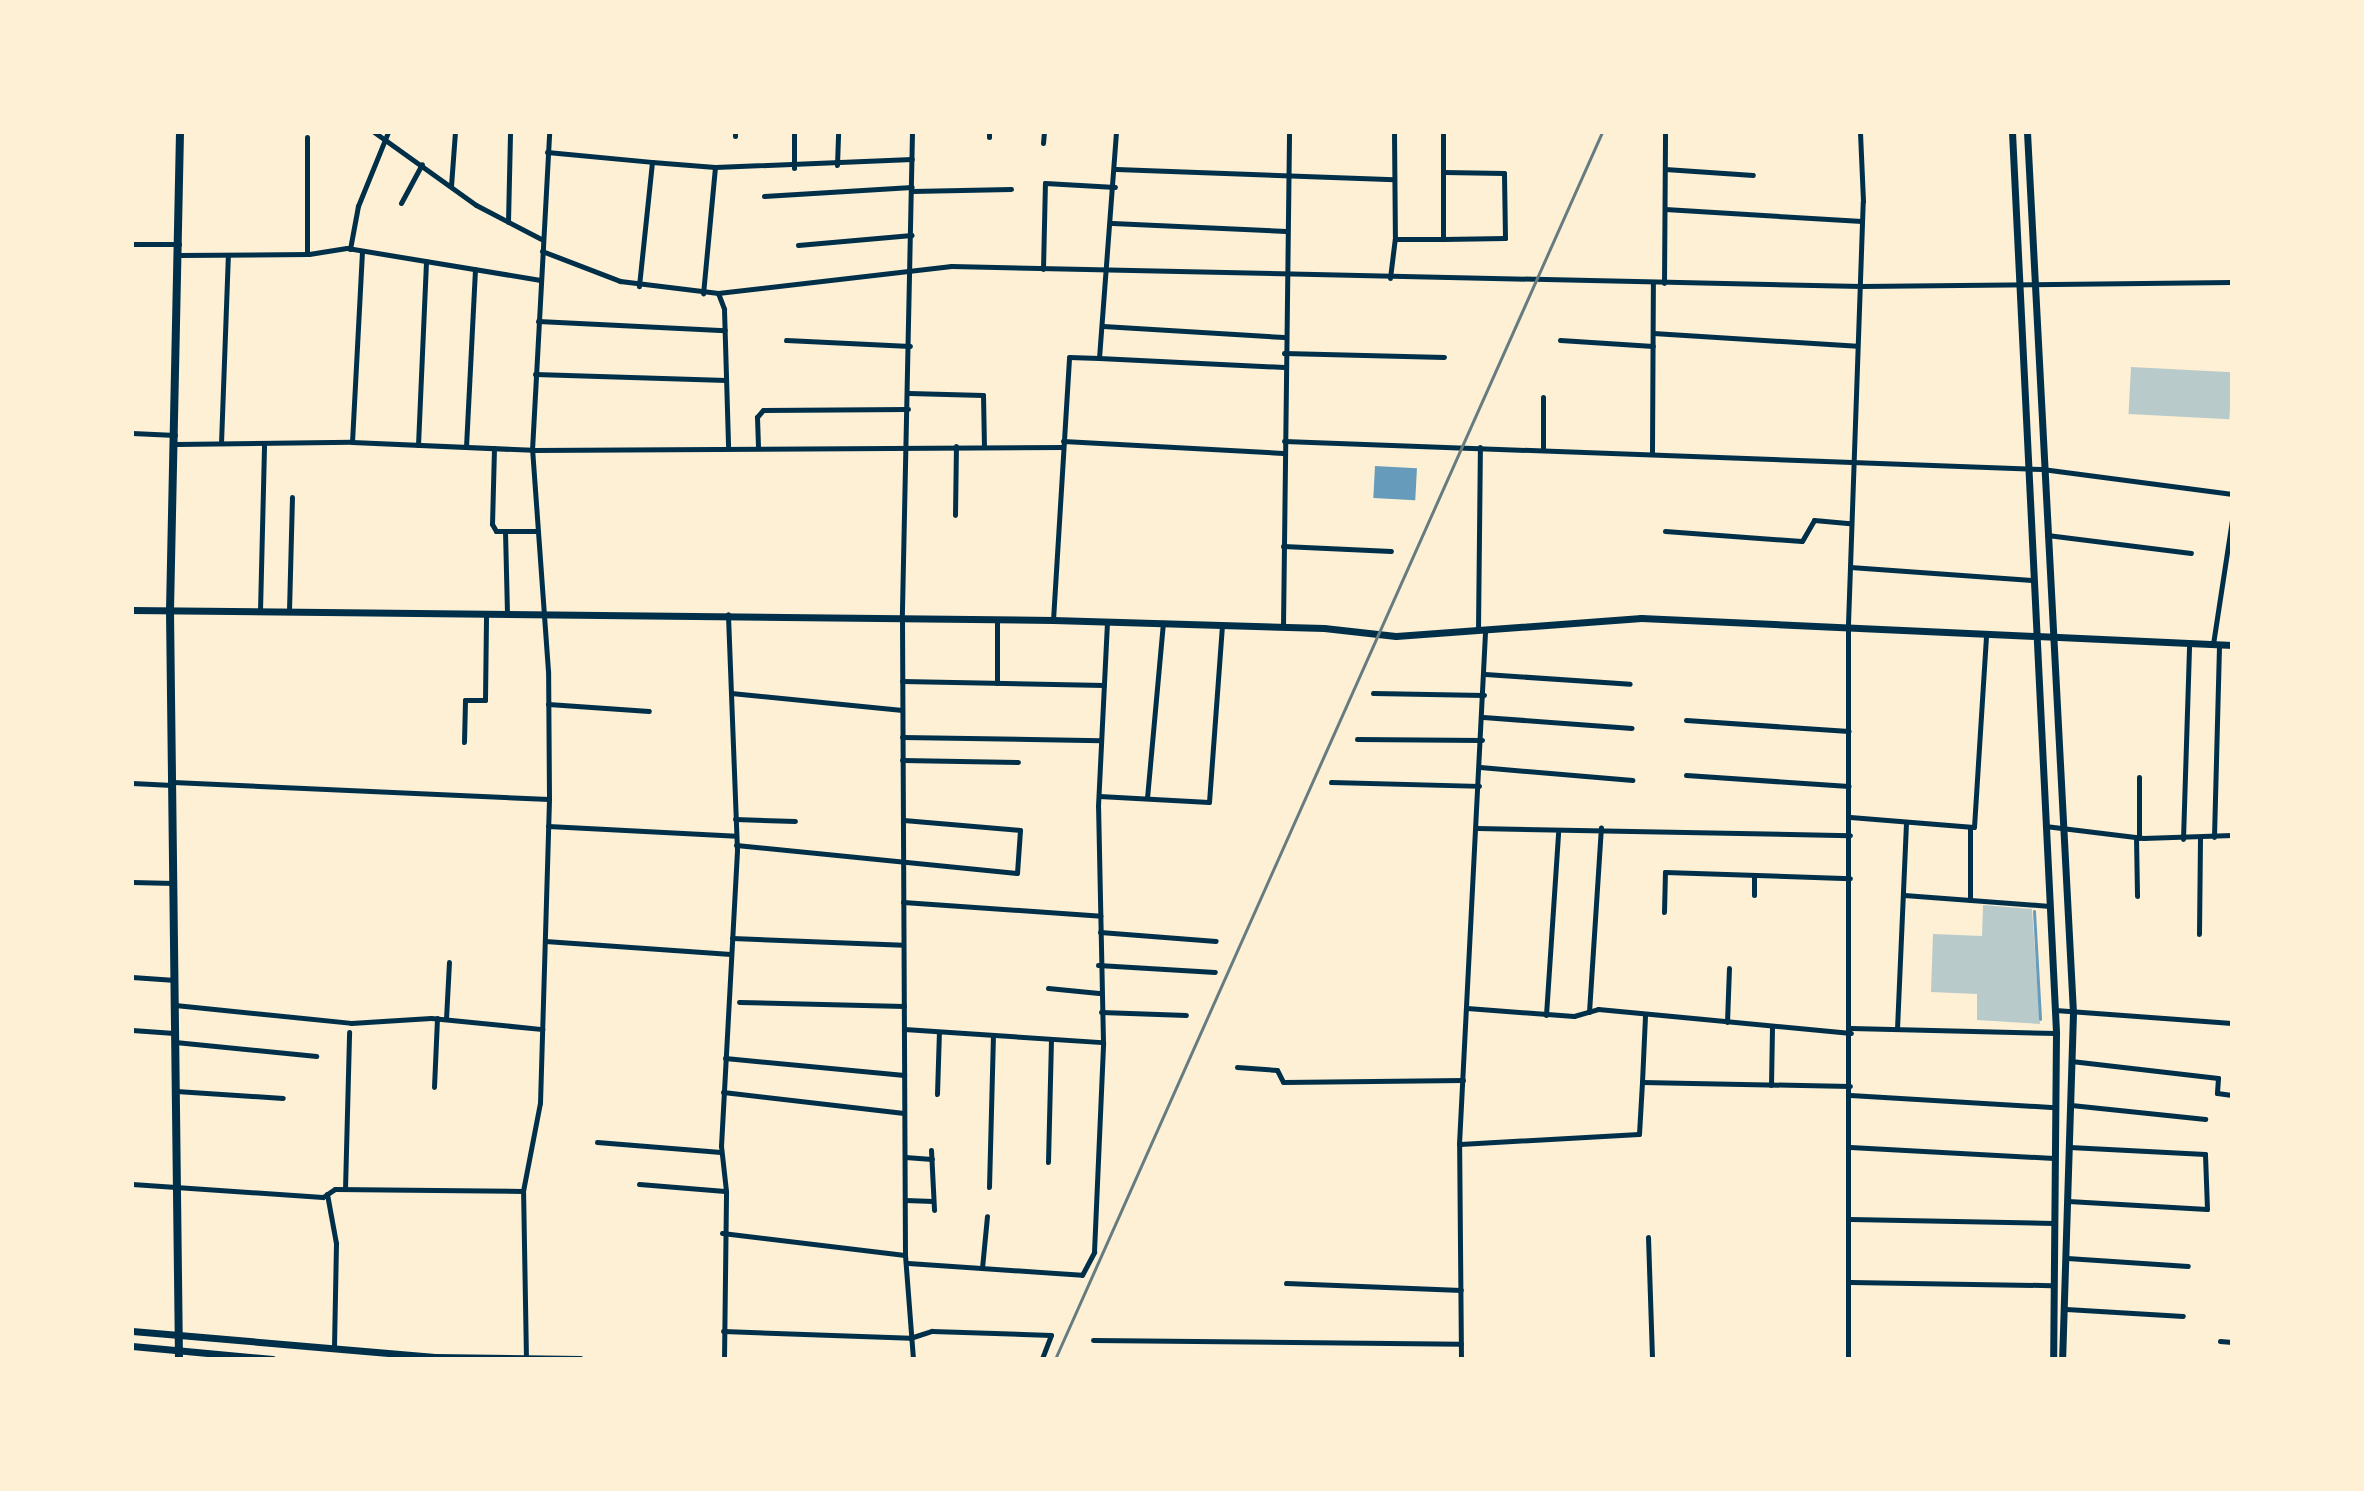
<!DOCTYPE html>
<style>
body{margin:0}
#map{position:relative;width:2364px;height:1491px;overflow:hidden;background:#fdf0d5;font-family:"Crimson Pro",serif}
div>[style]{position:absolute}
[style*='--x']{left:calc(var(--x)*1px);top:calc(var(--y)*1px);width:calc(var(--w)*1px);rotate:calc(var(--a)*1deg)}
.green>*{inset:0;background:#b9caca;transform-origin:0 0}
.water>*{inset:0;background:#669bbc;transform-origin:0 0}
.stream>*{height:3px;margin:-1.5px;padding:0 1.5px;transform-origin:1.5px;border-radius:1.5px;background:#669bbc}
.minor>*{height:5px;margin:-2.5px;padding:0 2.5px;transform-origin:2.5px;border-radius:2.5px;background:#003049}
.tertiary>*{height:7px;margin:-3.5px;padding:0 3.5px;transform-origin:3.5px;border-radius:3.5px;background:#003049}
.secondary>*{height:8px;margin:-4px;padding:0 4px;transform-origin:4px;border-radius:4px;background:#003049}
.rail>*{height:3px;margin:-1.5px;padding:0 1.5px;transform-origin:1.5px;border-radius:1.5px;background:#657d81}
span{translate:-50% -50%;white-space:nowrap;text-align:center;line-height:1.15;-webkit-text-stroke:8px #fdf0d5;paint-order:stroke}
.frame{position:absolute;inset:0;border:134px solid #fdf0d5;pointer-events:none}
</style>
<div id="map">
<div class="green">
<div style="left:2131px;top:367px;width:101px;height:47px;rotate:3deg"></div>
<div style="clip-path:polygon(1983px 905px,2032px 909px,2040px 1024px,1977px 1020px,1977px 994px,1931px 992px,1933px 934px,1982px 936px)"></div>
</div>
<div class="water">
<div style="left:1375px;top:466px;width:42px;height:32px;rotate:3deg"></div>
</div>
<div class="stream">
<div style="--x:2034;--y:911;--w:108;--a:86.8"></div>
</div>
<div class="minor">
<div style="--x:374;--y:132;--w:125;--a:35.6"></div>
<div style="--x:476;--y:205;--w:73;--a:27.6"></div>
<div style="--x:735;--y:132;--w:4;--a:90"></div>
<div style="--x:912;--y:132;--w:487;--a:91.2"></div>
<div style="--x:902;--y:619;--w:636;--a:89.73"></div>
<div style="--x:905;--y:1255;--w:104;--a:85.6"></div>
<div style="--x:1394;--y:132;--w:107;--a:89.5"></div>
<div style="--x:1395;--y:239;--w:48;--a:0"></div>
<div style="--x:1443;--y:239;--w:107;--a:-90"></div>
<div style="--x:989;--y:137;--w:5;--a:-90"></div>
<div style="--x:1043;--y:143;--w:11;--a:-85"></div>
<div style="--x:547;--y:152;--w:105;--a:5.4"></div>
<div style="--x:652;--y:162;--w:125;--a:96"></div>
<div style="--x:652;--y:162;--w:63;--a:4.5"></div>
<div style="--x:715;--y:167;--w:127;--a:95.4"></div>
<div style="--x:837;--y:165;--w:33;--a:-88"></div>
<div style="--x:715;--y:167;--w:197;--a:-2.3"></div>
<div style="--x:794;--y:168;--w:36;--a:-90"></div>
<div style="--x:1116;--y:169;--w:278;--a:2.1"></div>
<div style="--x:1665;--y:169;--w:88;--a:3.9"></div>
<div style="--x:451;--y:186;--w:54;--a:-85.8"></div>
<div style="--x:912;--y:191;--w:99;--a:-1.2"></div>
<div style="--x:764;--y:196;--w:148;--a:-3.5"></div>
<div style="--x:401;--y:203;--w:44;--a:-61.7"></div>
<div style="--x:1665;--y:209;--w:197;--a:3.5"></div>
<div style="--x:508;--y:222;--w:90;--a:-88.7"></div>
<div style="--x:1112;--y:223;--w:174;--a:2.6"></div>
<div style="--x:1443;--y:239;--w:62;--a:-0.9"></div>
<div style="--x:1505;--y:238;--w:65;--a:-90.9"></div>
<div style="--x:1504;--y:173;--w:60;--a:-179"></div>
<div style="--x:132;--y:244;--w:47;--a:0"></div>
<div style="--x:798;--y:245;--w:114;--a:-5"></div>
<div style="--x:350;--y:249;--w:44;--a:-79.5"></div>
<div style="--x:358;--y:206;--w:80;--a:-67.9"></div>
<div style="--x:542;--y:251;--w:84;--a:21"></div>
<div style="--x:620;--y:281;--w:99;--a:7"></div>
<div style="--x:718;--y:293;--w:235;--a:-6.6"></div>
<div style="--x:951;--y:266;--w:910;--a:1.26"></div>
<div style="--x:1861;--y:286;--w:371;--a:-0.6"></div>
<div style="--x:307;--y:254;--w:117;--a:-90"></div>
<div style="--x:179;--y:255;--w:130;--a:-0.4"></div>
<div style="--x:309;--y:254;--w:38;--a:-9"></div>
<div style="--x:347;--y:248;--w:196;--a:9.4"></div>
<div style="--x:1043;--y:269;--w:86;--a:-88.7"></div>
<div style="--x:1045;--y:183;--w:70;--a:3.3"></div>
<div style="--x:1390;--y:278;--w:39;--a:-83"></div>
<div style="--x:1664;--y:283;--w:151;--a:-89.6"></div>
<div style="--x:718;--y:293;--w:17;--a:69"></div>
<div style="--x:724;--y:309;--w:137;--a:88.3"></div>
<div style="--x:538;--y:321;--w:187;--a:2.8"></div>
<div style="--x:1103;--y:326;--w:181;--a:3.5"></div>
<div style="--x:1653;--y:333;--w:204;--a:3.6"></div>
<div style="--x:786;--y:340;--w:124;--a:2.8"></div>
<div style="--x:1560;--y:340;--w:93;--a:3.7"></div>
<div style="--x:1284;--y:353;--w:160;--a:1.4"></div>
<div style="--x:1099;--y:358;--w:185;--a:2.8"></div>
<div style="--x:535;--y:374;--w:191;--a:1.8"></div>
<div style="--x:909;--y:393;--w:74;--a:1.5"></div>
<div style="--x:983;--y:395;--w:51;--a:88.9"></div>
<div style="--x:1543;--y:397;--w:52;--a:90"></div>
<div style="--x:132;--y:433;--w:43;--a:2.7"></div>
<div style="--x:1063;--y:441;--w:220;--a:3.1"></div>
<div style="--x:1284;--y:441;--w:759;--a:2.12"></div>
<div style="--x:2042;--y:469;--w:192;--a:7.5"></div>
<div style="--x:352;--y:442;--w:191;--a:-87"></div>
<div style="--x:221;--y:443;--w:188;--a:-87.9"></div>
<div style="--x:176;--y:444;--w:176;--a:-0.7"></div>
<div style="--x:352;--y:442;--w:180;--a:2.5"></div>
<div style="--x:532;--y:450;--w:531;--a:-0.32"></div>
<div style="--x:418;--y:445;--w:184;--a:-87.5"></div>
<div style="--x:758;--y:446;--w:29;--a:-92"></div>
<div style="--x:757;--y:417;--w:9;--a:-49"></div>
<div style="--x:763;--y:410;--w:145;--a:-0.4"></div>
<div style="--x:466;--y:447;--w:178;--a:-87.1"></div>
<div style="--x:494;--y:448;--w:76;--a:91.5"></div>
<div style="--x:492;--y:524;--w:8;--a:60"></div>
<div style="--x:496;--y:531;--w:39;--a:0"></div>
<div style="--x:1652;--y:453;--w:171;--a:-89.7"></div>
<div style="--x:955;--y:515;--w:69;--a:-89.2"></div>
<div style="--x:505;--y:531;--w:81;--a:88.6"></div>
<div style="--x:1665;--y:531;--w:137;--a:4.2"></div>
<div style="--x:1802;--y:541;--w:24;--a:-60"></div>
<div style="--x:1814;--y:520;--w:36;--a:5"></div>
<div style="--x:2047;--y:535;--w:145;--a:7.1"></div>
<div style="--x:1283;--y:546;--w:108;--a:2.7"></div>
<div style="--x:1850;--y:567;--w:182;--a:4.1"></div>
<div style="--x:260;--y:611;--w:168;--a:-88.6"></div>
<div style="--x:289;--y:611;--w:114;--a:-88.5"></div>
<div style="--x:997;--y:619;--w:64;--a:90"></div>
<div style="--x:1053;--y:620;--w:263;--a:-86.5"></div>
<div style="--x:1069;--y:357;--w:30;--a:2"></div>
<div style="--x:1099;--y:358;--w:227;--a:-85.7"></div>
<div style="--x:1283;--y:627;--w:495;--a:-89.3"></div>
<div style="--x:1478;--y:630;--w:183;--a:-89.4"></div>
<div style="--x:2213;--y:644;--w:125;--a:-81.3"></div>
<div style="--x:1485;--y:674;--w:145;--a:3.9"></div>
<div style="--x:902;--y:681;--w:202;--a:1.1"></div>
<div style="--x:731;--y:693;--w:172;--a:5.7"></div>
<div style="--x:1373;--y:693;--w:111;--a:1"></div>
<div style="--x:548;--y:704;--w:101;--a:4"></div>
<div style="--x:1483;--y:717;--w:149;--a:4.2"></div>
<div style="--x:1686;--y:720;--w:163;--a:3.9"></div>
<div style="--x:902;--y:737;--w:199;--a:0.9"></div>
<div style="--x:1357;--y:739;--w:125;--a:0.5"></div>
<div style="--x:464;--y:742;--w:42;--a:-88.6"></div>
<div style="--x:465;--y:700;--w:20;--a:0"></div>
<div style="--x:485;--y:700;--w:87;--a:-89.3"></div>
<div style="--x:902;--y:760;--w:116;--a:1"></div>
<div style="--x:1480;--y:767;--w:153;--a:4.9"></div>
<div style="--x:1686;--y:775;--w:163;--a:3.9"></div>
<div style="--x:173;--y:782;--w:376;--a:2.6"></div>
<div style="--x:1331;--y:782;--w:148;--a:1.5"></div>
<div style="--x:132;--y:783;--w:40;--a:2.9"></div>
<div style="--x:1099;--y:796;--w:110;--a:3.1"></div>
<div style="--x:1209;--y:802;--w:177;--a:-85.8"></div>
<div style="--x:1147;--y:798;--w:176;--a:-84.8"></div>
<div style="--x:1850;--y:817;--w:124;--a:4.6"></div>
<div style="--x:1974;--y:827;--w:193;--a:-86.4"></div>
<div style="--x:735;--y:819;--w:60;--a:1.9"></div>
<div style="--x:548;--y:826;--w:188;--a:3"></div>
<div style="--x:2045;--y:826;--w:99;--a:7"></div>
<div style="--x:2143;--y:838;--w:89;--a:-1.9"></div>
<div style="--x:1477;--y:828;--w:373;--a:1.1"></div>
<div style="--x:2136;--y:837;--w:59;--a:89"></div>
<div style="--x:2214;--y:837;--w:193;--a:-88.5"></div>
<div style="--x:2139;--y:838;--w:61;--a:-90"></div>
<div style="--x:2183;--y:839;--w:196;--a:-88.2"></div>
<div style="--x:736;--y:845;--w:282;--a:5.7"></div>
<div style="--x:1017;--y:873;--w:43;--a:-86"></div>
<div style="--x:1020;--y:830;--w:117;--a:-175.1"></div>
<div style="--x:132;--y:882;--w:42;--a:1.4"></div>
<div style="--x:1754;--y:895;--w:20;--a:-90"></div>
<div style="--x:1904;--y:895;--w:146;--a:4.3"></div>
<div style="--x:1970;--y:900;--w:73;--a:-90"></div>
<div style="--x:903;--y:902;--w:198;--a:4"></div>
<div style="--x:1664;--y:912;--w:40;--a:-88.6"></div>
<div style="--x:1665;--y:872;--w:185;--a:1.9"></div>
<div style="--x:1100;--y:932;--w:116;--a:4.4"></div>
<div style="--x:2199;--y:934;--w:96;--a:-89.4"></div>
<div style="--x:732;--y:938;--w:171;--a:2.3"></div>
<div style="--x:545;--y:941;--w:186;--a:4"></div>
<div style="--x:1098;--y:965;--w:117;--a:3.4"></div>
<div style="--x:132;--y:977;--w:43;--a:4"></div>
<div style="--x:1048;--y:988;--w:51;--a:5.6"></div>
<div style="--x:739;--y:1002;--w:165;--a:1.4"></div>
<div style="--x:175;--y:1005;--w:177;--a:5.8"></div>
<div style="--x:351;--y:1023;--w:80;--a:-3.6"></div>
<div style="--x:431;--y:1018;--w:112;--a:5.7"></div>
<div style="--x:1467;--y:1008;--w:107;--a:4.3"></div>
<div style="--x:1574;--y:1016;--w:25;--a:-16"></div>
<div style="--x:1598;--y:1009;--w:254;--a:5.4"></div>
<div style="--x:2055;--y:1010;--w:177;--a:4.2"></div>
<div style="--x:1101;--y:1012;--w:85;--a:2"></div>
<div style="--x:1589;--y:1012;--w:185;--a:-86.3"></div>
<div style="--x:1546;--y:1015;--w:183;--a:-86.2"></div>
<div style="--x:446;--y:1019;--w:57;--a:-87"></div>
<div style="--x:1727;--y:1022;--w:54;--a:-87.9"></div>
<div style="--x:1851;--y:1028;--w:205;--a:1.4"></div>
<div style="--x:904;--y:1029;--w:198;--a:3.8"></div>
<div style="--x:1897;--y:1029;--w:207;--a:-87.5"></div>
<div style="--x:132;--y:1030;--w:42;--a:4.1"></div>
<div style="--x:175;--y:1042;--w:142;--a:5.7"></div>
<div style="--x:725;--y:1058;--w:180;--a:5.4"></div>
<div style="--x:2071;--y:1061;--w:148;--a:6.6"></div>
<div style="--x:2218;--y:1078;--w:15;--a:94"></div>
<div style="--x:2217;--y:1093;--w:15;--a:8"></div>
<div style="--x:1237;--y:1067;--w:40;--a:4.3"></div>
<div style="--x:1277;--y:1070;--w:13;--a:63"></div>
<div style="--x:1283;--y:1082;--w:180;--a:-0.6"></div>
<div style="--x:1642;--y:1082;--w:67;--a:-87.4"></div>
<div style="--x:1771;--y:1085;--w:59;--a:-89"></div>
<div style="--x:434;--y:1087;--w:69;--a:-87.5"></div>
<div style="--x:176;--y:1091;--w:107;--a:3.7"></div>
<div style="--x:723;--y:1092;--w:182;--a:6.6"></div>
<div style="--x:937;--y:1094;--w:62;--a:-88.2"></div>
<div style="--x:1850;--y:1095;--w:205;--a:3.4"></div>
<div style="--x:2071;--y:1105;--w:135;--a:6"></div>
<div style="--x:597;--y:1142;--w:124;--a:4.6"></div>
<div style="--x:1460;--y:1144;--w:179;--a:-3.2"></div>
<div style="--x:1639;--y:1134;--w:52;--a:-86.7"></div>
<div style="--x:1642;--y:1082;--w:208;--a:1.1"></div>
<div style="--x:1850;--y:1147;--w:204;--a:3.1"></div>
<div style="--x:931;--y:1150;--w:60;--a:87.1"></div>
<div style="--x:905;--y:1157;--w:27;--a:4"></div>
<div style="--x:1048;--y:1162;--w:123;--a:-88.6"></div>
<div style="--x:132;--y:1184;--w:191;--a:3.9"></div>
<div style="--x:323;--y:1197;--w:14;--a:-34"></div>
<div style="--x:335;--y:1189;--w:188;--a:0.6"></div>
<div style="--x:639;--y:1184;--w:86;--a:4.7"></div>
<div style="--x:989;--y:1187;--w:151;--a:-88.5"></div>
<div style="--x:345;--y:1189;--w:157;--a:-88.5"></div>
<div style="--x:327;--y:1194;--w:50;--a:79.6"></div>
<div style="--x:336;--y:1243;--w:105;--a:91.1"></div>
<div style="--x:905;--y:1200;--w:28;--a:2"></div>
<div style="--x:2068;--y:1201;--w:139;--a:3.3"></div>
<div style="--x:2207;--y:1209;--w:55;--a:-92.1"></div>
<div style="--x:2205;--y:1154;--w:136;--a:-177.1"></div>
<div style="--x:1850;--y:1219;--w:203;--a:1.1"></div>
<div style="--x:722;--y:1233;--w:184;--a:6.9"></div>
<div style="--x:1648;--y:1237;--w:122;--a:88.1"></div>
<div style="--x:2067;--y:1258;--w:121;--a:3.8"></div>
<div style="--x:908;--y:1263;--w:174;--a:3.9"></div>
<div style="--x:1082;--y:1275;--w:26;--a:-62"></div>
<div style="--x:1094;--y:1252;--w:210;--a:-87.5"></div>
<div style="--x:1103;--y:1042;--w:236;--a:-91.2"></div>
<div style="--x:1098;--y:806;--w:185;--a:-87.2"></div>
<div style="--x:982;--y:1268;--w:52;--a:-84.5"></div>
<div style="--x:1850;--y:1282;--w:201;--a:0.9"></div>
<div style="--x:1286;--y:1283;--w:175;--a:2.3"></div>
<div style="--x:2066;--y:1309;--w:117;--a:3.4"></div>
<div style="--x:723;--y:1331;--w:187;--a:2.1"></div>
<div style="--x:910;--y:1338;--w:23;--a:-18"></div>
<div style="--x:932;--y:1331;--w:119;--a:1.9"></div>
<div style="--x:1051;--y:1335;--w:26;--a:111"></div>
<div style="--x:1093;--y:1340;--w:368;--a:0.6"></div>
<div style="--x:2220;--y:1341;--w:12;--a:5"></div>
<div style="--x:526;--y:1359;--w:168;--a:-91"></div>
<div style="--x:523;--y:1191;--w:90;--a:-79.1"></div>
<div style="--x:540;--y:1103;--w:304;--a:-88.3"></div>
<div style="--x:549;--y:799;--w:128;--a:-90.4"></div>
<div style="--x:548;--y:671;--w:222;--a:-94.1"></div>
<div style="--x:532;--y:450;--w:318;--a:-86.9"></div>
<div style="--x:724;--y:1359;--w:168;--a:-89.3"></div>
<div style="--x:726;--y:1191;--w:45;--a:-96.3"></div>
<div style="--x:721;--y:1146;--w:296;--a:-86.9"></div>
<div style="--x:737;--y:850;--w:236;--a:-92.2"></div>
<div style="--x:1461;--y:1359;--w:215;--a:-90.5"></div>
<div style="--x:1459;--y:1144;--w:513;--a:-87.09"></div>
<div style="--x:1848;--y:1359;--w:735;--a:-90"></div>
<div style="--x:1848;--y:624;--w:423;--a:-88"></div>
<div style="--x:1863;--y:201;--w:69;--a:-92.5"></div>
</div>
<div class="tertiary">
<div style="--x:2012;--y:132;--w:902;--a:87.2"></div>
<div style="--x:2056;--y:1033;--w:326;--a:90.5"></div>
<div style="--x:2027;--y:132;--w:882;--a:87.01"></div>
<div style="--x:2073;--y:1013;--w:346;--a:91.8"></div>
<div style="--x:132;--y:610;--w:921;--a:0.62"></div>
<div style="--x:1053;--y:620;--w:271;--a:1.7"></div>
<div style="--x:1324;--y:628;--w:72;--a:6.3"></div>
<div style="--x:1396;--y:636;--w:246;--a:-4.2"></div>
<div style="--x:1641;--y:618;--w:592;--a:2.62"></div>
<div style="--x:132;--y:1331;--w:304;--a:4.9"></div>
<div style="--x:435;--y:1357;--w:145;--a:0.8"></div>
<div style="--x:132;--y:1346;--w:141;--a:5.3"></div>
</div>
<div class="secondary">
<div style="--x:179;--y:1359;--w:749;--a:-90.69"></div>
<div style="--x:170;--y:610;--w:478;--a:-88.8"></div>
</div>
<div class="rail">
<div style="--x:1055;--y:1359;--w:1343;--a:-65.97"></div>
</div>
<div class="frame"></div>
</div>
